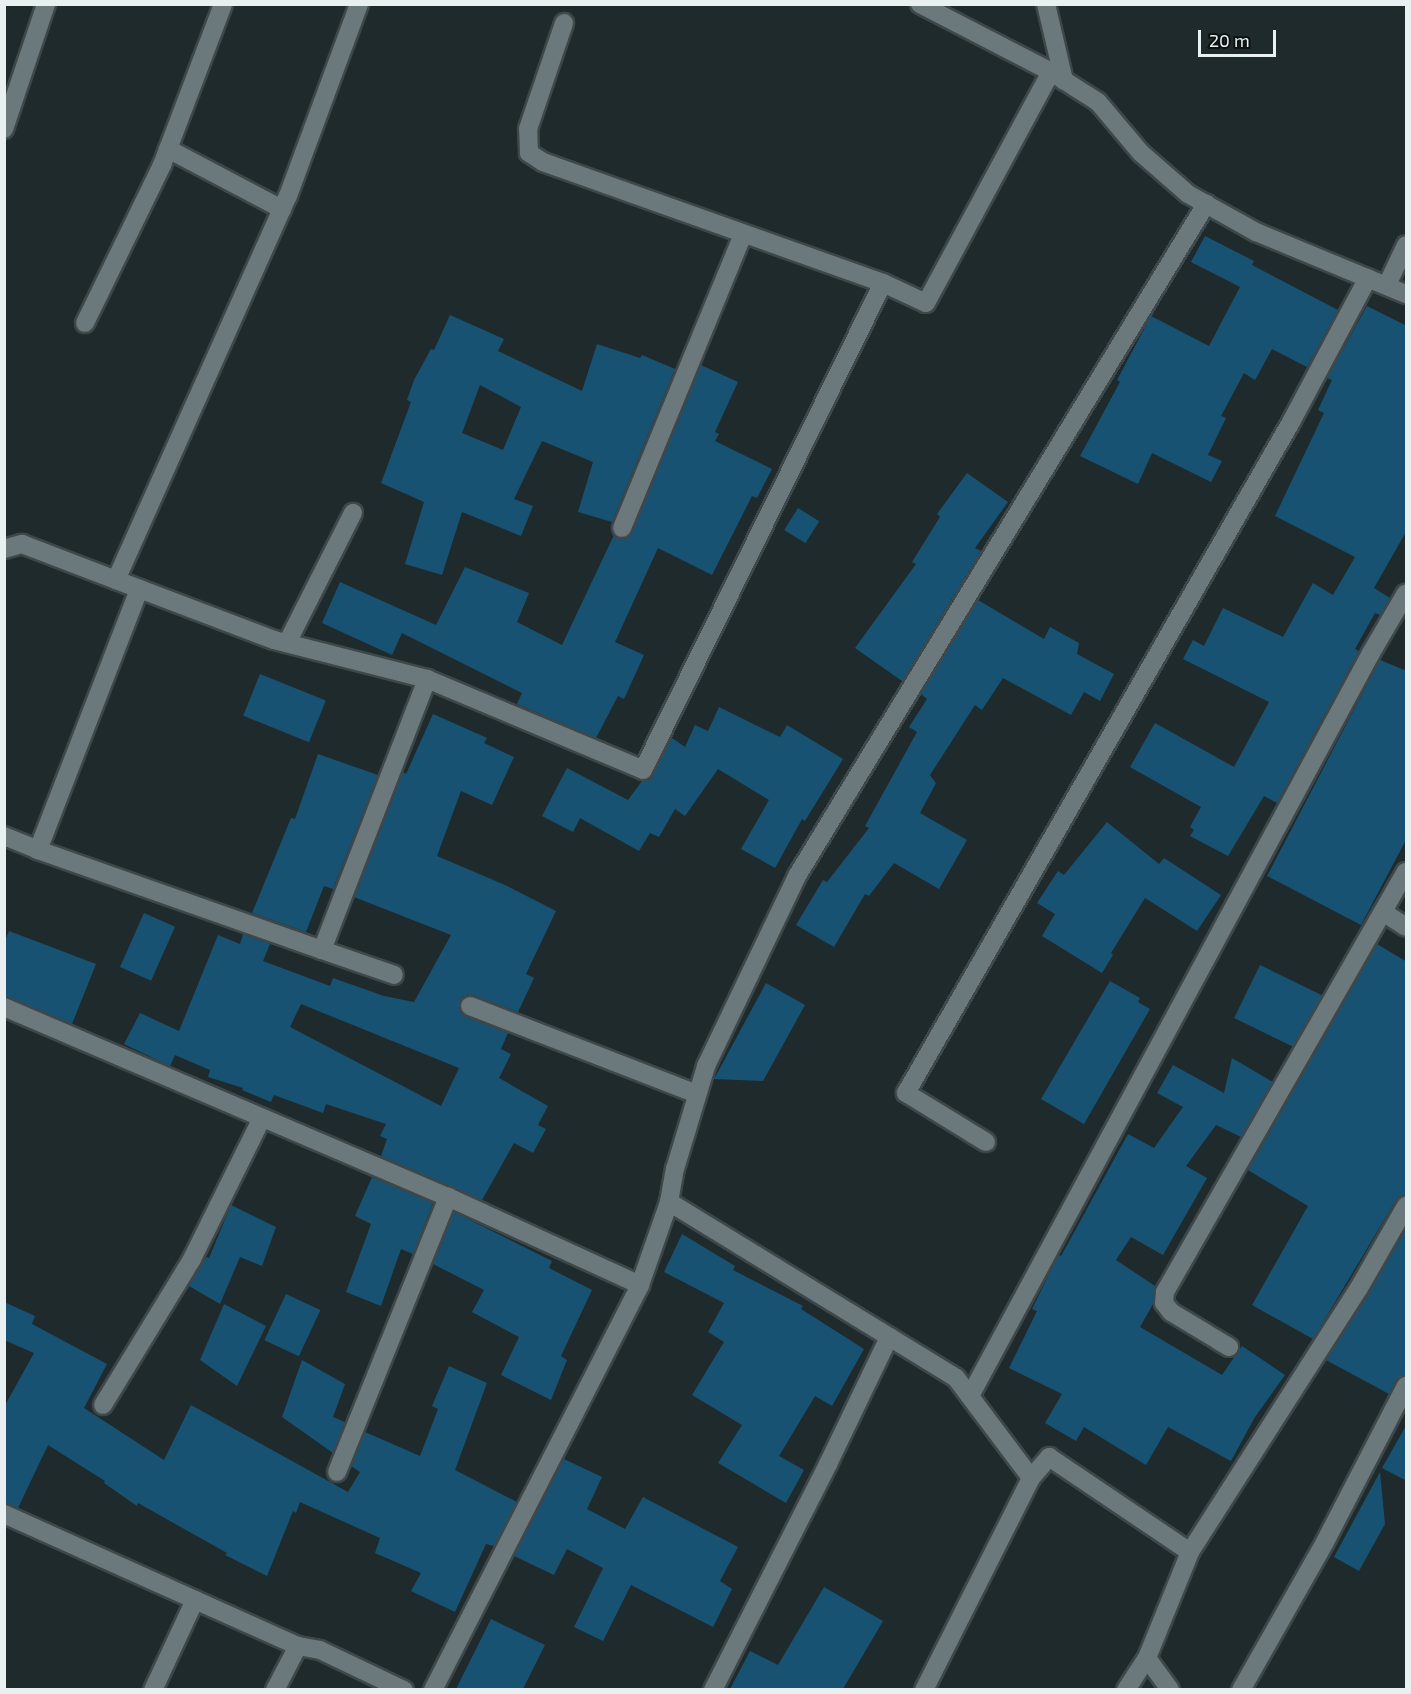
<!DOCTYPE html>
<style>
body{margin:0}
#map{position:relative;width:1411px;height:1694px;overflow:hidden;background:#1f2a2c;font-family:"Exo 2",sans-serif}
div>[style]{position:absolute}
[style*='--x']{left:calc(var(--x)*1px);top:calc(var(--y)*1px);width:calc(var(--w)*1px);rotate:calc(var(--a)*1deg)}
.building>*{inset:0;background:#185273;transform-origin:0 0}
.roads{filter:drop-shadow(2px 0 #3e4749) drop-shadow(-2px 0 #3e4749) drop-shadow(0 2px #3e4749) drop-shadow(0 -2px #3e4749)}
.street>*{height:18px;margin:-9px;padding:0 9px;transform-origin:9px;border-radius:9px;background:#6c797c}
span{translate:-50% -50%;white-space:nowrap;text-align:center;line-height:1.15;-webkit-text-stroke:4.5px #0c1112;paint-order:stroke}
.frame{position:absolute;inset:0;border:6px solid #e9f0f1;pointer-events:none}
.scale{position:absolute;left:1198px;top:30px;width:78px;height:27px;box-sizing:border-box;border:3px solid #e9f0f1;border-top:0;padding-left:8px;font-size:18px;line-height:21px;white-space:nowrap;color:#e9f0f1;-webkit-text-stroke:4px #0c1112;paint-order:stroke}
</style>
<div id="map">
<div class="building">
<div style="clip-path:polygon(1205px 236px,1254px 261px,1252px 265px,1338px 310px,1307px 367px,1272px 349px,1255px 380px,1244px 373px,1221px 416px,1226px 418px,1208px 455px,1222px 461px,1211px 482px,1152px 453px,1138px 484px,1080px 456px,1120px 382px,1117px 380px,1151px 316px,1209px 346px,1240px 287px,1191px 262px)"></div>
<div style="clip-path:polygon(1367px 306px,1407px 326px,1407px 530px,1374px 588px,1390px 598px,1380px 615px,1375px 613px,1355px 649px,1359px 651px,1277px 803px,1264px 796px,1228px 856px,1190px 836px,1194px 830px,1190px 827px,1201px 807px,1130px 767px,1155px 723px,1234px 767px,1269px 702px,1183px 659px,1193px 640px,1204px 646px,1223px 608px,1283px 637px,1313px 583px,1333px 595px,1355px 557px,1275px 516px,1324px 413px,1318px 410px,1332px 380px,1327px 378px)"></div>
<div style="clip-path:polygon(evenodd,450px 315px,504px 339px,498px 351px,582px 391px,597px 344px,640px 358px,642px 355px,675px 369px,612px 522px,578px 512px,593px 462px,542px 441px,514px 499px,533px 506px,521px 536px,462px 512px,442px 575px,405px 564px,424px 502px,381px 483px,411px 402px,407px 400px,414px 380px,431px 349px,434px 350px,450px 315px,480px 385px,521px 407px,503px 450px,462px 433px,480px 385px)"></div>
<div style="clip-path:polygon(701px 365px,738px 382px,715px 432px,719px 434px,715px 441px,772px 469px,757px 498px,752px 496px,712px 575px,658px 548px,615px 642px,644px 655px,624px 699px,618px 696px,596px 738px,517px 704px,522px 693px,402px 633px,392px 655px,322px 623px,340px 582px,436px 625px,465px 567px,529px 593px,517px 622px,562px 645px,614px 535px,624px 539px,632px 532px)"></div>
<div style="clip-path:polygon(967px 473px,1008px 502px,975px 548px,981px 551px,902px 681px,855px 648px,916px 564px,912px 562px,940px 517px,937px 514px)"></div>
<div style="left:798px;top:508px;width:25px;height:26px;rotate:32deg"></div>
<div style="clip-path:polygon(978px 600px,1044px 639px,1050px 627px,1079px 643px,1077px 654px,1114px 674px,1100px 701px,1084px 692px,1071px 715px,1003px 678px,982px 710px,975px 705px,930px 775px,936px 783px,920px 813px,967px 840px,939px 889px,894px 863px,869px 896px,865px 894px,834px 947px,796px 925px,823px 880px,827px 882px,869px 828px,865px 826px,917px 732px,909px 727px,927px 699px,921px 694px)"></div>
<div style="clip-path:polygon(1380px 660px,1407px 671px,1407px 838px,1361px 925px,1267px 876px)"></div>
<div style="left:260px;top:674px;width:71px;height:45px;rotate:22deg"></div>
<div style="clip-path:polygon(719px 707px,780px 737px,787px 725px,843px 759px,805px 821px,802px 819px,775px 868px,741px 849px,769px 800px,718px 769px,685px 816px,675px 809px,659px 837px,650px 833px,639px 851px,580px 818px,573px 832px,542px 816px,567px 768px,628px 800px,642px 781px,653px 775px,672px 738px,685px 747px,695px 725px,708px 731px)"></div>
<div style="clip-path:polygon(evenodd,433px 714px,487px 738px,484px 743px,514px 757px,492px 805px,461px 791px,437px 856px,505px 885px,556px 911px,526px 974px,534px 978px,518px 1012px,473px 995px,463px 997px,459px 1003px,459px 1008px,465px 1016px,508px 1033px,501px 1049px,511px 1054px,499px 1078px,548px 1106px,538px 1125px,546px 1129px,533px 1153px,514px 1143px,482px 1200px,381px 1156px,387px 1139px,380px 1136px,386px 1124px,326px 1104px,323px 1113px,274px 1095px,271px 1102px,242px 1090px,243px 1088px,208px 1077px,210px 1070px,175px 1055px,170px 1066px,124px 1044px,140px 1013px,179px 1031px,218px 935px,240px 944px,243px 934px,270px 944px,263px 961px,330px 986px,333px 978px,384px 996px,414px 1002px,451px 935px,354px 897px,403px 772px,406px 774px,433px 714px,301px 1004px,459px 1068px,441px 1106px,290px 1027px,301px 1004px)"></div>
<div style="clip-path:polygon(318px 754px,378px 775px,333px 889px,324px 886px,306px 932px,252px 913px,291px 818px,295px 819px)"></div>
<div style="clip-path:polygon(1107px 822px,1159px 864px,1164px 858px,1221px 895px,1197px 931px,1145px 898px,1111px 953px,1113px 955px,1102px 973px,1042px 936px,1055px 914px,1037px 903px,1058px 871px,1064px 875px)"></div>
<div style="left:144px;top:913px;width:34px;height:59px;rotate:24deg"></div>
<div style="clip-path:polygon(9px 931px,96px 964px,72px 1024px,4px 996px,4px 943px)"></div>
<div style="clip-path:polygon(1377px 944px,1407px 962px,1407px 1195px,1396px 1200px,1313px 1339px,1252px 1305px,1308px 1206px,1248px 1170px)"></div>
<div style="left:1260px;top:965px;width:69px;height:59px;rotate:26deg"></div>
<div style="clip-path:polygon(1110px 981px,1140px 998px,1138px 1002px,1150px 1009px,1084px 1124px,1041px 1099px)"></div>
<div style="clip-path:polygon(766px 983px,805px 1005px,763px 1081px,714px 1079px)"></div>
<div style="clip-path:polygon(1232px 1058px,1273px 1082px,1241px 1137px,1216px 1125px,1186px 1166px,1207px 1178px,1163px 1255px,1131px 1237px,1116px 1260px,1155px 1286px,1153px 1304px,1140px 1327px,1222px 1375px,1242px 1346px,1285px 1375px,1255px 1417px,1231px 1461px,1168px 1427px,1146px 1465px,1084px 1427px,1076px 1441px,1045px 1423px,1062px 1394px,1009px 1368px,1037px 1311px,1032px 1309px,1054px 1264px,1059px 1255px,1061px 1256px,1128px 1134px,1154px 1148px,1183px 1107px,1157px 1093px,1173px 1065px,1224px 1093px)"></div>
<div style="clip-path:polygon(372px 1177px,433px 1203px,413px 1254px,401px 1249px,381px 1306px,346px 1292px,371px 1224px,355px 1216px)"></div>
<div style="clip-path:polygon(231px 1205px,276px 1227px,262px 1266px,240px 1257px,220px 1304px,189px 1286px,206px 1257px,209px 1258px)"></div>
<div style="clip-path:polygon(454px 1212px,552px 1261px,549px 1268px,592px 1290px,561px 1356px,567px 1360px,551px 1400px,501px 1375px,519px 1337px,472px 1312px,484px 1290px,433px 1264px)"></div>
<div style="clip-path:polygon(1407px 1228px,1407px 1375px,1396px 1380px,1389px 1394px,1326px 1360px)"></div>
<div style="clip-path:polygon(682px 1234px,735px 1266px,733px 1270px,803px 1306px,801px 1309px,864px 1349px,832px 1406px,815px 1396px,779px 1456px,804px 1470px,786px 1503px,718px 1463px,742px 1425px,692px 1395px,724px 1342px,708px 1332px,724px 1303px,664px 1272px)"></div>
<div style="left:286px;top:1294px;width:38px;height:51px;rotate:25deg"></div>
<div style="clip-path:polygon(4px 1302px,35px 1316px,32px 1324px,107px 1364px,84px 1408px,164px 1460px,191px 1405px,348px 1492px,360px 1472px,351px 1466px,365px 1432px,420px 1456px,438px 1409px,432px 1406px,449px 1366px,487px 1383px,455px 1470px,517px 1502px,494px 1546px,486px 1544px,455px 1612px,411px 1591px,421px 1573px,375px 1553px,380px 1538px,300px 1502px,296px 1513px,293px 1511px,267px 1576px,225px 1555px,227px 1553px,138px 1503px,137px 1506px,104px 1483px,105px 1481px,48px 1445px,18px 1508px,4px 1503px,4px 1407px,34px 1353px,4px 1340px)"></div>
<div style="clip-path:polygon(224px 1304px,266px 1326px,237px 1386px,200px 1360px)"></div>
<div style="clip-path:polygon(302px 1360px,345px 1384px,333px 1417px,345px 1422px,333px 1453px,282px 1417px)"></div>
<div style="clip-path:polygon(1407px 1424px,1407px 1481px,1382px 1468px)"></div>
<div style="clip-path:polygon(564px 1459px,602px 1477px,587px 1509px,625px 1529px,643px 1497px,738px 1547px,720px 1581px,732px 1589px,713px 1627px,631px 1585px,603px 1641px,574px 1627px,603px 1568px,567px 1549px,554px 1575px,514px 1556px)"></div>
<div style="clip-path:polygon(1380px 1472px,1385px 1524px,1359px 1571px,1334px 1557px)"></div>
<div style="clip-path:polygon(824px 1587px,883px 1621px,843px 1689px,730px 1689px,750px 1651px,778px 1665px)"></div>
<div style="clip-path:polygon(491px 1619px,545px 1645px,523px 1689px,456px 1689px)"></div>
</div>
<div class="roads">
<div class="street">
<div style="--x:920;--y:4;--w:148;--a:27.4"></div>
<div style="--x:1051;--y:72;--w:56;--a:32.6"></div>
<div style="--x:1098;--y:102;--w:67;--a:49.9"></div>
<div style="--x:1141;--y:153;--w:62;--a:41.1"></div>
<div style="--x:1188;--y:194;--w:78;--a:29.2"></div>
<div style="--x:1256;--y:232;--w:162;--a:22.5"></div>
<div style="--x:1046;--y:4;--w:79;--a:76.8"></div>
<div style="--x:4;--y:129;--w:132;--a:-71.4"></div>
<div style="--x:168;--y:149;--w:129;--a:27.8"></div>
<div style="--x:883;--y:283;--w:47;--a:24.9"></div>
<div style="--x:926;--y:303;--w:263;--a:-61.6"></div>
<div style="--x:1387;--y:285;--w:44;--a:-64.6"></div>
<div style="--x:85;--y:323;--w:176;--a:-64"></div>
<div style="--x:162;--y:165;--w:172;--a:-69.2"></div>
<div style="--x:622;--y:528;--w:318;--a:-67.6"></div>
<div style="--x:4;--y:549;--w:19;--a:-16"></div>
<div style="--x:22;--y:544;--w:101;--a:21"></div>
<div style="--x:116;--y:580;--w:421;--a:-65.9"></div>
<div style="--x:288;--y:196;--w:205;--a:-69.7"></div>
<div style="--x:116;--y:580;--w:169;--a:20.8"></div>
<div style="--x:274;--y:640;--w:158;--a:14.3"></div>
<div style="--x:427;--y:679;--w:234;--a:22.8"></div>
<div style="--x:643;--y:770;--w:543;--a:-63.77"></div>
<div style="--x:883;--y:283;--w:361;--a:-160.4"></div>
<div style="--x:543;--y:162;--w:17;--a:-147"></div>
<div style="--x:529;--y:153;--w:24;--a:-92"></div>
<div style="--x:528;--y:129;--w:112;--a:-71.2"></div>
<div style="--x:287;--y:643;--w:146;--a:-63.1"></div>
<div style="--x:4;--y:836;--w:37;--a:22"></div>
<div style="--x:38;--y:850;--w:301;--a:19.4"></div>
<div style="--x:322;--y:950;--w:291;--a:-68.8"></div>
<div style="--x:38;--y:850;--w:280;--a:-68.8"></div>
<div style="--x:1383;--y:912;--w:27;--a:33"></div>
<div style="--x:322;--y:950;--w:76;--a:19.1"></div>
<div style="--x:470;--y:1006;--w:243;--a:21.2"></div>
<div style="--x:4;--y:1007;--w:483;--a:23.2"></div>
<div style="--x:448;--y:1197;--w:211;--a:24.6"></div>
<div style="--x:986;--y:1142;--w:94;--a:-148.5"></div>
<div style="--x:906;--y:1093;--w:774;--a:-60.15"></div>
<div style="--x:1291;--y:422;--w:163;--a:-61.9"></div>
<div style="--x:669;--y:1202;--w:337;--a:31.5"></div>
<div style="--x:956;--y:1378;--w:125;--a:53.1"></div>
<div style="--x:1031;--y:1478;--w:28;--a:-49"></div>
<div style="--x:1049;--y:1457;--w:170;--a:34"></div>
<div style="--x:1190;--y:1552;--w:114;--a:112.1"></div>
<div style="--x:1147;--y:1658;--w:39;--a:54"></div>
<div style="--x:1229;--y:1347;--w:68;--a:-148.9"></div>
<div style="--x:1171;--y:1312;--w:11;--a:-128"></div>
<div style="--x:1164;--y:1303;--w:11;--a:-85"></div>
<div style="--x:1165;--y:1292;--w:484;--a:-60.2"></div>
<div style="--x:970;--y:1396;--w:844;--a:-61.64"></div>
<div style="--x:1371;--y:653;--w:69;--a:-59.7"></div>
<div style="--x:103;--y:1405;--w:171;--a:-58.6"></div>
<div style="--x:192;--y:1259;--w:157;--a:-63.6"></div>
<div style="--x:337;--y:1472;--w:297;--a:-68"></div>
<div style="--x:4;--y:1514;--w:209;--a:24.2"></div>
<div style="--x:195;--y:1600;--w:99;--a:115"></div>
<div style="--x:1190;--y:1552;--w:313;--a:-57.4"></div>
<div style="--x:1359;--y:1288;--w:95;--a:-60.2"></div>
<div style="--x:195;--y:1600;--w:113;--a:24.1"></div>
<div style="--x:298;--y:1646;--w:22;--a:10"></div>
<div style="--x:320;--y:1650;--w:93;--a:25.5"></div>
<div style="--x:275;--y:1690;--w:50;--a:-62.4"></div>
<div style="--x:433;--y:1690;--w:455;--a:-62.9"></div>
<div style="--x:640;--y:1285;--w:88;--a:-70.7"></div>
<div style="--x:669;--y:1202;--w:34;--a:-80"></div>
<div style="--x:675;--y:1169;--w:108;--a:-73.2"></div>
<div style="--x:706;--y:1066;--w:211;--a:-64.4"></div>
<div style="--x:797;--y:876;--w:787;--a:-58.67"></div>
<div style="--x:713;--y:1690;--w:254;--a:-63"></div>
<div style="--x:828;--y:1464;--w:141;--a:-64.3"></div>
<div style="--x:924;--y:1690;--w:237;--a:-63.2"></div>
<div style="--x:1126;--y:1690;--w:38;--a:-57"></div>
<div style="--x:1241;--y:1690;--w:170;--a:-60.4"></div>
<div style="--x:1325;--y:1542;--w:176;--a:-62.6"></div>
</div>
</div>
<div class="frame"></div>
<div class="scale">20 m</div>
</div>
